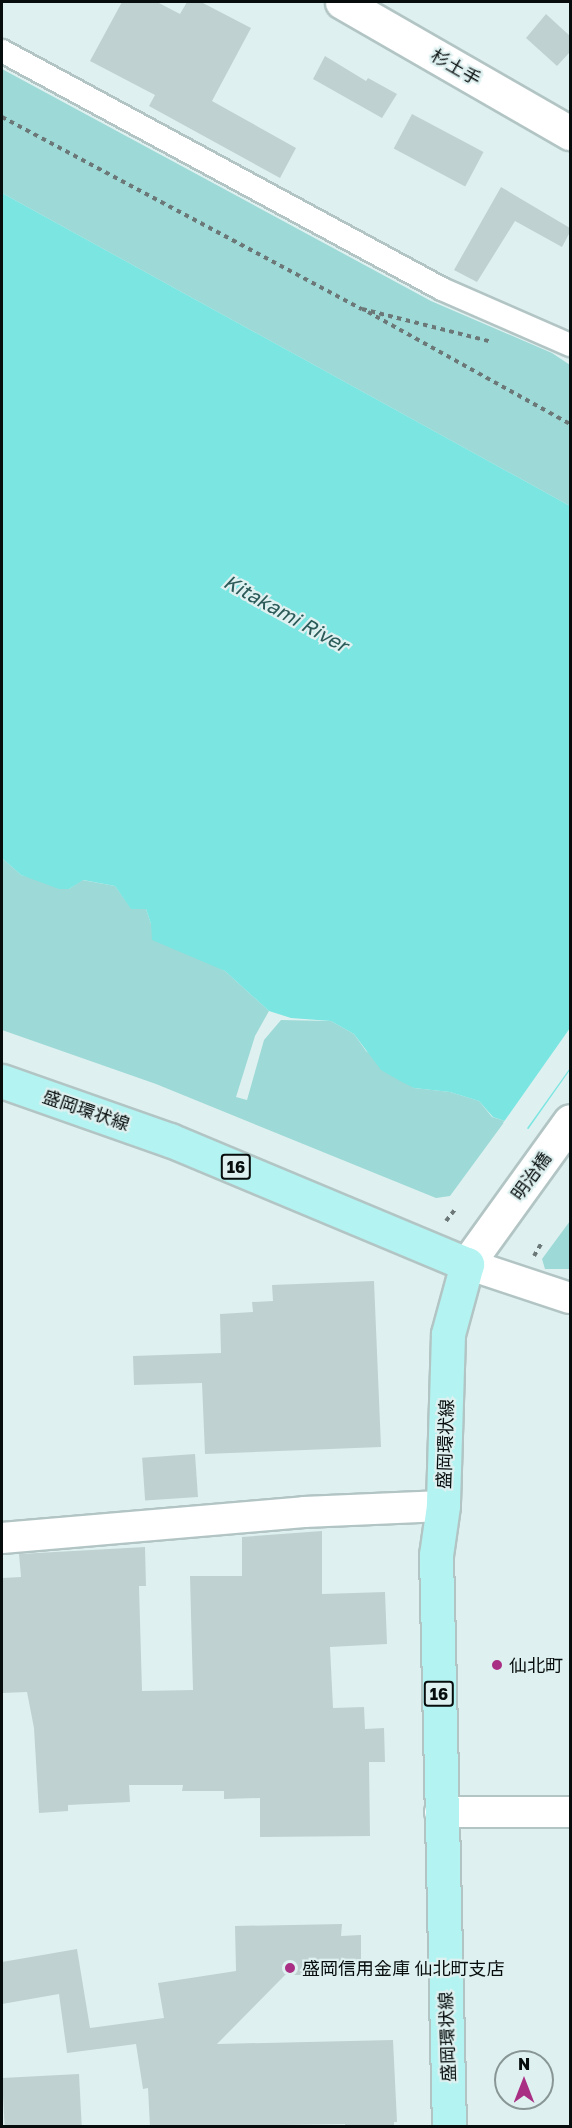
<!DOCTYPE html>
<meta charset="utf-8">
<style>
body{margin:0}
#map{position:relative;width:572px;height:2128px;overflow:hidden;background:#def1f0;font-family:"Golos Text","Noto Sans JP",sans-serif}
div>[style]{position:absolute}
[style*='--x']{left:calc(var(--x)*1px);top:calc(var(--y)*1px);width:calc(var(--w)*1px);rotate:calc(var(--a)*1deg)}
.green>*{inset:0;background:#9dd9d6}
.water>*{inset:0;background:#7be5e1}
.pier>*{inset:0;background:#def1f0}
.building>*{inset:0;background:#bfd2d1;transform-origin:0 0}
.path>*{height:4px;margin-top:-2px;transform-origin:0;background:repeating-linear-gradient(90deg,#6c7877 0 4.5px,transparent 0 9px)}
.roads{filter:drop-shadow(2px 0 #b2c5c4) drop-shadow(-2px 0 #b2c5c4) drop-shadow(0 2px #b2c5c4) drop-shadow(0 -2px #b2c5c4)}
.pedestrian>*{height:22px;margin:-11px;padding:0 11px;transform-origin:11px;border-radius:11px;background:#fff}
.minor>*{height:30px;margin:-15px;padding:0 15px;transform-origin:15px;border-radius:15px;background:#fff}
.tertiary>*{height:33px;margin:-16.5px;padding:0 16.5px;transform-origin:16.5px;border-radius:16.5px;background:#fff}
.secondary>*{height:33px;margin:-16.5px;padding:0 16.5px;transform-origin:16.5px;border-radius:16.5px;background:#fff}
.primary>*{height:33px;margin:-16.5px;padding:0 16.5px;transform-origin:16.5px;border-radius:16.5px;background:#b3f3f1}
.dots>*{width:16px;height:16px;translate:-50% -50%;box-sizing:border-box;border:3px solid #def1f0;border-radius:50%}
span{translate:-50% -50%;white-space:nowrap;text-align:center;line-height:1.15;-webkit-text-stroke:4.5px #def1f0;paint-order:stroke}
.shield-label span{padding:2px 4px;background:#def1f0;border:2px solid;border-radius:4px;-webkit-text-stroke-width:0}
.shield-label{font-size:16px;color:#070d0c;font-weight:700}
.street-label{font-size:18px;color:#070d0c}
.poi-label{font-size:18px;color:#070d0c}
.left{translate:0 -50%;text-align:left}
.water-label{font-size:20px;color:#2b5a58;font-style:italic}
.frame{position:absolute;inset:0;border:3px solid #070d0c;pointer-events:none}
.north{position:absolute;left:494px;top:2050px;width:60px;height:60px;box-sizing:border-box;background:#def1f0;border:2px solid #889695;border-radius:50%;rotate:0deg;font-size:16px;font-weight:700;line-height:24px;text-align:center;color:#070d0c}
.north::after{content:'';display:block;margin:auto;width:21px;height:27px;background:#a92f84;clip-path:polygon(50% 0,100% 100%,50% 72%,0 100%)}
</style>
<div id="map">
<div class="green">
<div style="clip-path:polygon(2px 69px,431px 301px,552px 353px,570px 365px,570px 506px,2px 193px)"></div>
<div style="clip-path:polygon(2px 858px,21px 875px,69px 889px,82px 880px,115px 886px,131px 908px,146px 909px,151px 924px,197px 957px,225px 971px,269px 1011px,255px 1036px,236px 1097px,247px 1100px,264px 1040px,281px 1020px,331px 1021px,354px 1034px,366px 1051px,414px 1088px,450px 1092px,479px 1101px,492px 1117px,505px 1121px,450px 1196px,436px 1198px,156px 1084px,2px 1030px)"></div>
<div style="clip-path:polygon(570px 1221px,570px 1269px,545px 1269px,542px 1259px)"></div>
</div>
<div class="water">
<div style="clip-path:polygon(2px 193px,570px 506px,570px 1143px,493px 1117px,479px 1101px,450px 1092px,414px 1088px,400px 1081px,381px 1070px,354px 1034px,331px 1021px,291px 1018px,269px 1011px,225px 971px,152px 940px,151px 924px,146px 909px,131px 909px,115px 886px,83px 880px,69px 889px,59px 889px,21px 875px,2px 858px)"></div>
</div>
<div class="pier">
<div style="clip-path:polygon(570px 1028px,570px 1068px,525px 1131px,503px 1123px)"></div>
<div style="clip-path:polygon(570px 1070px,570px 1146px,527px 1131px)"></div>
</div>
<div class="building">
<div style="clip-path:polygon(122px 2px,157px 2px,180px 14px,187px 2px,201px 2px,251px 28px,212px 101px,296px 148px,280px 178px,149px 106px,155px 95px,90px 61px)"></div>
<div style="clip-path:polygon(546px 14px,570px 36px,570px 52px,557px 66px,526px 38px)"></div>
<div style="clip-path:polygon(325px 56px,366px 81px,368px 78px,397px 94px,382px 118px,313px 79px)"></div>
<div style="left:412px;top:114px;width:81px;height:39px;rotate:28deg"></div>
<div style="clip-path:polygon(501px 187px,570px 228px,570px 232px,562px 247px,515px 221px,477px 282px,454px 270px)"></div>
<div style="clip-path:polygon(374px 1281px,381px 1447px,205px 1454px,202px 1383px,134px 1385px,133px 1356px,221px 1353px,220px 1314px,253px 1312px,252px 1302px,273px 1301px,272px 1285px)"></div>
<div style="left:195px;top:1454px;width:43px;height:53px;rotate:86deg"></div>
<div style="clip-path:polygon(322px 1531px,322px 1594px,385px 1592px,387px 1644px,330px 1647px,333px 1708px,364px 1707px,365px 1729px,384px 1728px,385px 1762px,369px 1762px,370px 1836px,260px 1837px,260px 1798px,224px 1799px,224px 1791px,182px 1791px,183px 1785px,129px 1785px,130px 1802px,68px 1805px,68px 1811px,39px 1813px,34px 1728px,27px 1692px,2px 1693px,2px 1578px,21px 1577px,19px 1554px,145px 1547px,146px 1586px,139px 1586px,142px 1691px,193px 1690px,190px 1576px,242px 1576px,242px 1537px)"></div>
<div style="clip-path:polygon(342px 1924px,341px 1936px,361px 1935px,361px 1961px,344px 1961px,344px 1975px,285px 1975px,217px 2044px,393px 2040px,397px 2122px,394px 2122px,394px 2127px,345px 2127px,345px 2124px,150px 2127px,148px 2088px,143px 2089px,136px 2044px,67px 2053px,59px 1994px,2px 2004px,2px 1962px,77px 1949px,90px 2028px,164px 2018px,158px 1983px,236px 1971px,235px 1926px)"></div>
<div style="left:79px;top:2074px;width:53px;height:77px;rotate:87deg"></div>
</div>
<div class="path">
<div style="--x:2;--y:117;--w:408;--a:28.1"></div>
<div style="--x:362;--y:309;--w:134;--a:14.2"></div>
<div style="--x:368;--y:312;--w:231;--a:29"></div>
<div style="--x:446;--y:1221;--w:16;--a:-52"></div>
<div style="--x:534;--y:1256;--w:16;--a:-60"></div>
</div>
<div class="roads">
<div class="pedestrian">
<div style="--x:2;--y:51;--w:500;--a:28.41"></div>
<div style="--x:442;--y:289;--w:140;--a:23.6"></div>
</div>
<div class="minor">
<div style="--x:467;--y:1264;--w:108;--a:18.3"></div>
<div style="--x:2;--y:1538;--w:303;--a:-4.9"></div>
<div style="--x:304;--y:1512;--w:139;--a:-2.5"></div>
<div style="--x:440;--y:1812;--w:130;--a:0"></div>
</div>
<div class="tertiary">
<div style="--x:342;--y:2;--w:263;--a:29.9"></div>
</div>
<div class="secondary">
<div style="--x:467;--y:1264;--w:176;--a:-54.2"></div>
</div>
<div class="primary">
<div style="--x:2;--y:1081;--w:178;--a:19.4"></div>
<div style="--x:170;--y:1140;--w:322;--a:22.7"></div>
<div style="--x:467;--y:1264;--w:73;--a:105.2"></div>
<div style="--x:448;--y:1334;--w:172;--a:91.7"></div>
<div style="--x:443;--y:1506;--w:49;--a:98.1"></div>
<div style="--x:436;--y:1555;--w:571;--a:88.7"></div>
</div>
</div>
<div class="dots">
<div style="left:497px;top:1665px;background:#a92f84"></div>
<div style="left:290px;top:1968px;background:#a92f84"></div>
</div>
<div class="shield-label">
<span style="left:236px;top:1167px">16</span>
<span style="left:439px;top:1694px">16</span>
</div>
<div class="street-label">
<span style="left:456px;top:67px;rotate:30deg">杉土手</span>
<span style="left:86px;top:1110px;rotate:19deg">盛岡環状線</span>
<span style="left:531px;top:1176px;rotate:-54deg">明治橋</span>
<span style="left:445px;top:1444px;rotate:-88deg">盛岡環状線</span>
<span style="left:447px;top:2037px;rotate:-92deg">盛岡環状線</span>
</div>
<div class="poi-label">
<span class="left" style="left:509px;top:1665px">仙北町</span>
<span class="left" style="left:302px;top:1968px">盛岡信用金庫 仙北町支店</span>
</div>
<div class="water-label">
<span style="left:286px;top:613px;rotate:29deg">Kitakami River</span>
</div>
<div class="frame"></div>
<div class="north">N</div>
</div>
